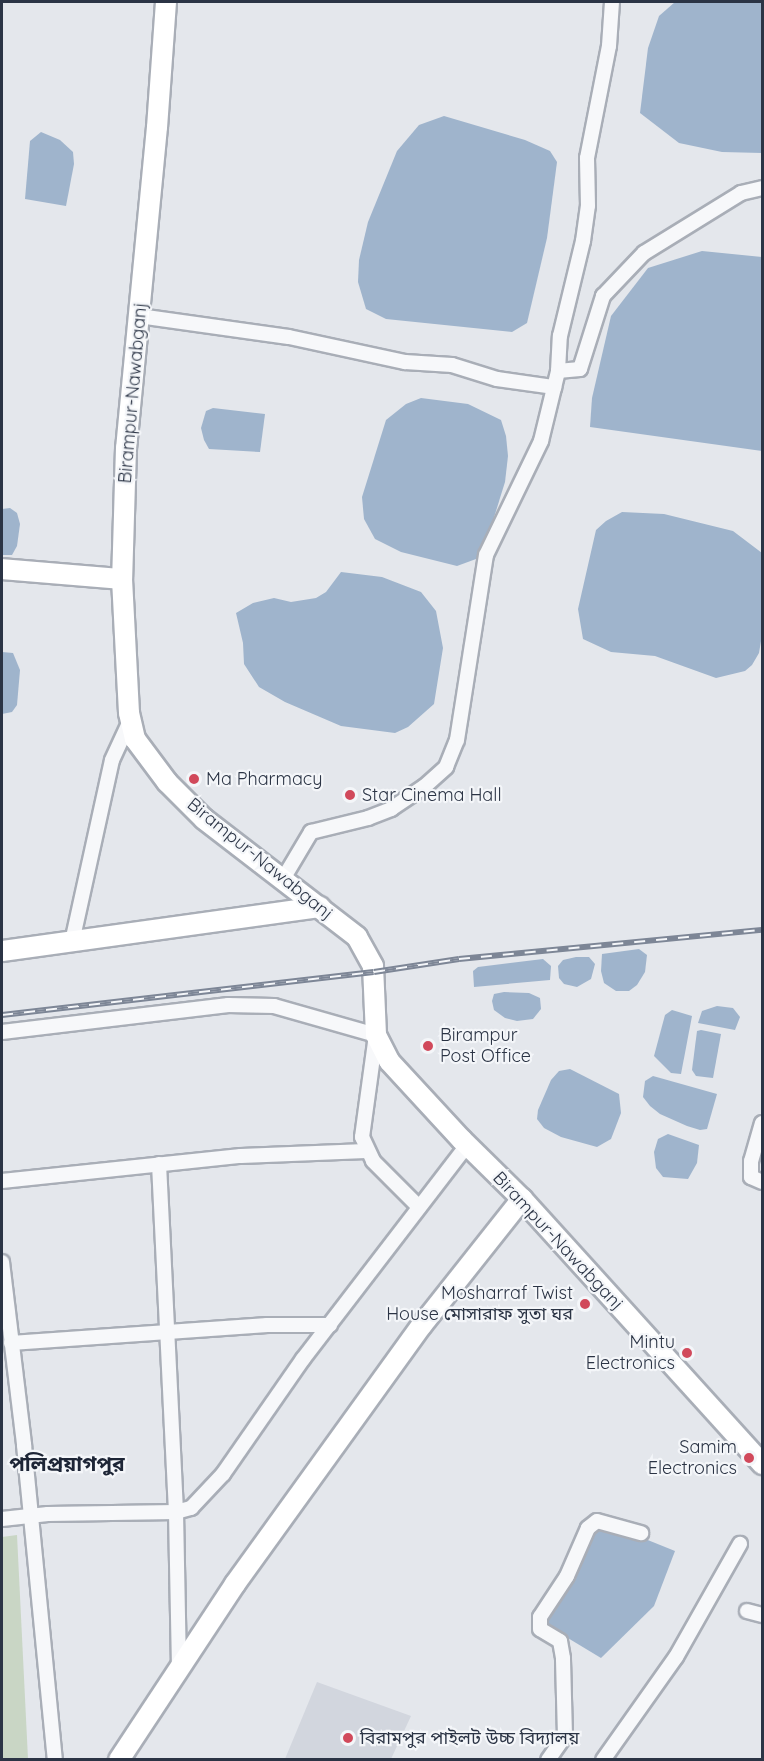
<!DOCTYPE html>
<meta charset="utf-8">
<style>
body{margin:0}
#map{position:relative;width:764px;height:1761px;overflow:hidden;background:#e4e7ec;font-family:Quicksand,"Noto Sans Bengali",sans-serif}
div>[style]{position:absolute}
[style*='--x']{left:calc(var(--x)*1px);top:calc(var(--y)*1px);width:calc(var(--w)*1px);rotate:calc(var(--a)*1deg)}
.built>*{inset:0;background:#d2d6de}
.green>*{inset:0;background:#c9d6c5}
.water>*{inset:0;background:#9fb4cc}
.roads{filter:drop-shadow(2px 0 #a9aeb7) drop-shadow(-2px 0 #a9aeb7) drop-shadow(0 2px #a9aeb7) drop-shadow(0 -2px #a9aeb7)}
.street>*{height:14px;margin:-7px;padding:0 7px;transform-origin:7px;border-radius:7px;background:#f7f8fa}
.secondary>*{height:20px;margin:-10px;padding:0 10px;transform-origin:10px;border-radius:10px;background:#fff}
.rail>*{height:6px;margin-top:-3px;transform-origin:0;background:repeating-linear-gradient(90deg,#f4f6f9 0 11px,#7d8696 0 22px);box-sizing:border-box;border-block:2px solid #7d8696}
.dots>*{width:16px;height:16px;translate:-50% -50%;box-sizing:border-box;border:3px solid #f4f6f9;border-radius:50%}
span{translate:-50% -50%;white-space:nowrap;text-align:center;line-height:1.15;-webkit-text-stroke:4.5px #f4f6f9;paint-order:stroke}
.street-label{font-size:18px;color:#2b3445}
.poi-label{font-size:18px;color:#2b3445}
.left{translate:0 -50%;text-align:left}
.right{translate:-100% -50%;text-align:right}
.quarter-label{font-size:21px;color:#1d2536;font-weight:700}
.frame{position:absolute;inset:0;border:3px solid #2b3445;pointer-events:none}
</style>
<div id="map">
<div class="built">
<div style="clip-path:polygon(317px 1682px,411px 1716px,391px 1759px,285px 1759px)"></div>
</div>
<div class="green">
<div style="clip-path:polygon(17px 1535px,28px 1759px,2px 1759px,2px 1537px)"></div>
</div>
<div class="water">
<div style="clip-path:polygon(675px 2px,762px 2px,762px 153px,722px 152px,679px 143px,640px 113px,648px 48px,659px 16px)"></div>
<div style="clip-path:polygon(444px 116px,525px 140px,550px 151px,557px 162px,547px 238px,527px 323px,512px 332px,386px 319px,366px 309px,358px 282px,359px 260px,368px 222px,397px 151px,419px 125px)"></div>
<div style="clip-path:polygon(41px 132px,60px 140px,73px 152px,74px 164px,66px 206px,25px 199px,30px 141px)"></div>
<div style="clip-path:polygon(702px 251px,762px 257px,762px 451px,590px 427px,592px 398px,611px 316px,648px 268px)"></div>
<div style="clip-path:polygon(421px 398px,468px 404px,501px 420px,506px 436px,508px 456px,505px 482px,487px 540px,476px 559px,457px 566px,401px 552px,375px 539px,364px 519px,362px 497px,386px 420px,406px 404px)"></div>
<div style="clip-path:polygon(213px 408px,265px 414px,260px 452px,209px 449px,204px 440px,201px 428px,206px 411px)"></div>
<div style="clip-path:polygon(10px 508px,17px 513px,20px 524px,17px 546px,12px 555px,2px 555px,2px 509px)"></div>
<div style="clip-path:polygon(622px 512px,664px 514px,733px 531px,762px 553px,762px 635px,759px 653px,752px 665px,745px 671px,716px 678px,655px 656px,611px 652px,583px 639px,578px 609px,596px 530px,606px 521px)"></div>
<div style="clip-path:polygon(341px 572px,382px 577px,421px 592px,436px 611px,443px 648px,434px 704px,408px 727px,395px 733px,341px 726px,285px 702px,259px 687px,244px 664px,243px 643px,236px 613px,253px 603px,274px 598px,291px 602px,316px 598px,326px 592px)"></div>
<div style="clip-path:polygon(2px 652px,13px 653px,20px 670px,17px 705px,12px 712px,2px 714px)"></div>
<div style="clip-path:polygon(639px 949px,647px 955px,645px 972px,637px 985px,629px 991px,616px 991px,604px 983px,601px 971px,602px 954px)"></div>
<div style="clip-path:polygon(576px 957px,589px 957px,595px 964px,591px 979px,577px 987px,564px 984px,559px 978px,558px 966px,563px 960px)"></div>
<div style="clip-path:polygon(543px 959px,551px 966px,550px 980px,474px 987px,473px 971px,478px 967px)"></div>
<div style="clip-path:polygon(504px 992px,529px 993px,540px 998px,541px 1009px,533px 1019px,517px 1021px,505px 1018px,494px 1010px,492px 1001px,494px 994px)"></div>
<div style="clip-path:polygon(717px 1006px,733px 1008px,740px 1017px,735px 1030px,698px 1023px,702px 1011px)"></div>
<div style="clip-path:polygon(672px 1010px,692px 1016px,681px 1074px,671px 1073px,654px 1056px,665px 1015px)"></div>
<div style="clip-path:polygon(701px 1030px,721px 1034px,713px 1078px,696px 1076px,692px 1070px,697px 1031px)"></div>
<div style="clip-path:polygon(570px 1069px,619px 1094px,621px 1113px,611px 1139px,597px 1147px,561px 1137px,544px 1128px,537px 1119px,538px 1110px,551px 1080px,559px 1071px)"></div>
<div style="clip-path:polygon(653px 1076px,717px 1094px,707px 1129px,700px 1130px,687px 1126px,660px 1114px,650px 1106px,643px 1097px,645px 1081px)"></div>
<div style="clip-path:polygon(668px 1134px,699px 1145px,697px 1163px,688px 1179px,663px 1177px,656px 1168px,654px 1152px,658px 1139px)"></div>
<div style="clip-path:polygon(594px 1525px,618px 1528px,675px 1551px,654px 1606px,601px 1658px,543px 1623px)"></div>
</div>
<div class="roads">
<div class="street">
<div style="--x:139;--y:316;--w:151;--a:8"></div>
<div style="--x:289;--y:337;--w:119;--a:12.2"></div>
<div style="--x:405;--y:362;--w:47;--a:3.7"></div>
<div style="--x:452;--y:365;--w:47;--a:17.3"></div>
<div style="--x:497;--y:379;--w:58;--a:8"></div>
<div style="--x:558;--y:371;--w:22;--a:-5"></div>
<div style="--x:580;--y:369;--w:77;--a:-72.5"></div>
<div style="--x:603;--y:296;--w:59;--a:-46.4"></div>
<div style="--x:644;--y:253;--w:114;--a:-31.7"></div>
<div style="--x:741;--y:193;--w:22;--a:-13"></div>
<div style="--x:283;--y:879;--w:55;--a:-59.2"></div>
<div style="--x:311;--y:832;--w:59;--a:-13.8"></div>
<div style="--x:368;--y:818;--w:25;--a:-21"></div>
<div style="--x:391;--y:809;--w:40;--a:-34"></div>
<div style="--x:424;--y:787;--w:30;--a:-42"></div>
<div style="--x:446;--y:767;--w:29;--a:-68"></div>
<div style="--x:457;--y:740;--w:187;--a:-81.1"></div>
<div style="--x:486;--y:555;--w:127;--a:-64.2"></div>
<div style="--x:541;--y:441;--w:72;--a:-76.3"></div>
<div style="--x:558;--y:371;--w:35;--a:-87"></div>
<div style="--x:560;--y:336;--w:98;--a:-76.4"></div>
<div style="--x:583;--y:241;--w:35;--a:-82"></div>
<div style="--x:588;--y:206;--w:48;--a:-91.2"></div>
<div style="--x:587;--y:158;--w:114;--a:-78.9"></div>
<div style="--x:609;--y:46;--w:44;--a:-86.1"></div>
<div style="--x:72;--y:942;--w:186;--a:-77.6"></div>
<div style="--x:112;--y:760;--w:43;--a:-65.2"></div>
<div style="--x:2;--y:1032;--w:228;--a:-6.8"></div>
<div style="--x:228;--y:1005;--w:46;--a:1.2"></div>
<div style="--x:274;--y:1006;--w:106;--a:15.9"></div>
<div style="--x:376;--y:1035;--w:103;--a:97.8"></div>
<div style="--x:362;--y:1137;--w:26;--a:65"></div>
<div style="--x:373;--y:1161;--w:65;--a:45"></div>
<div style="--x:762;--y:1123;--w:40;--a:106"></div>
<div style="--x:751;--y:1161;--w:16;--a:90"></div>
<div style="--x:751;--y:1177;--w:12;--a:24"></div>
<div style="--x:159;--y:1164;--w:348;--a:87.2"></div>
<div style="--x:176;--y:1512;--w:156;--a:88.9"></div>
<div style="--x:2;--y:1181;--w:240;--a:-6"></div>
<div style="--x:241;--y:1156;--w:125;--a:-2.3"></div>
<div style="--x:2;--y:1262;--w:184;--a:83.1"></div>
<div style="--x:24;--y:1445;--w:317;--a:84.4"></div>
<div style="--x:11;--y:1343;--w:257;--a:-4"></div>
<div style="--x:267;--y:1325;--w:63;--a:0"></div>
<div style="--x:2;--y:1519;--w:46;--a:-6.2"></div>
<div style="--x:48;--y:1514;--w:128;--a:-0.9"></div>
<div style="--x:176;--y:1512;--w:16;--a:-15"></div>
<div style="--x:191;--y:1508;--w:47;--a:-46.7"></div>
<div style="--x:223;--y:1474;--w:140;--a:-55.2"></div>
<div style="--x:303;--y:1359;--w:270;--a:-52.5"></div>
<div style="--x:747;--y:1611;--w:16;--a:15"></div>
<div style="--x:548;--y:1760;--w:29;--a:-55"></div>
<div style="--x:565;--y:1736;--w:78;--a:-91.5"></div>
<div style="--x:563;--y:1658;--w:17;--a:-100"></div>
<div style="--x:560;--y:1641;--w:23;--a:-149"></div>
<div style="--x:540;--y:1629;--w:12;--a:-90"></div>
<div style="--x:540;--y:1617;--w:49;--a:-56.6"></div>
<div style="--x:567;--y:1576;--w:52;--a:-66.4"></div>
<div style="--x:588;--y:1528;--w:11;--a:-38"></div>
<div style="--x:597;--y:1521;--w:46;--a:15.3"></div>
<div style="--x:603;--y:1760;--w:126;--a:-54.7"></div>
<div style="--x:676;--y:1657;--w:130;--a:-60.5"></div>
</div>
<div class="secondary">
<div style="--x:166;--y:2;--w:125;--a:94.1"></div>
<div style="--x:157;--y:127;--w:322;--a:95.5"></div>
<div style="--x:126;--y:448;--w:131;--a:91.7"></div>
<div style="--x:122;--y:579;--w:134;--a:87"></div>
<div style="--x:129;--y:713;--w:27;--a:77"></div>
<div style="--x:135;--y:739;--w:54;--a:53.3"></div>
<div style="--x:167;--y:782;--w:52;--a:45"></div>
<div style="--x:204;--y:819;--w:193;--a:37.6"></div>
<div style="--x:357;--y:937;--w:33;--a:61"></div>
<div style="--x:373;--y:966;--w:69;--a:87.5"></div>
<div style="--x:376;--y:1035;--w:29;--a:63"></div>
<div style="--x:389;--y:1061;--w:108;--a:47.3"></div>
<div style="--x:462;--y:1140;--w:84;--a:44.5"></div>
<div style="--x:522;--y:1199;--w:358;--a:47.8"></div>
<div style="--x:2;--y:569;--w:120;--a:4.8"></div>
<div style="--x:2;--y:951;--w:321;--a:-7.9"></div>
<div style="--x:119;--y:1760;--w:211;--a:-56.6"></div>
<div style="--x:235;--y:1584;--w:319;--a:-54.2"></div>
<div style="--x:422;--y:1325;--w:161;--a:-51.6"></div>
</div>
</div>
<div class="rail">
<div style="--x:2;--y:1015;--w:374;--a:-6.6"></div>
<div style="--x:374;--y:972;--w:86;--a:-8.7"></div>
<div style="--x:459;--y:959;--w:304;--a:-5.5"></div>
</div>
<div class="dots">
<div style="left:194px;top:779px;background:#d1495b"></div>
<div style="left:350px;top:795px;background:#d1495b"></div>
<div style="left:428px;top:1046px;background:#d1495b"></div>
<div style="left:585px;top:1304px;background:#d1495b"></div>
<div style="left:687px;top:1353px;background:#d1495b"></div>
<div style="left:749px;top:1458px;background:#d1495b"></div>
<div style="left:348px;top:1738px;background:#d1495b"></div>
</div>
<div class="street-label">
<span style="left:133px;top:393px;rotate:-85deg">Birampur-Nawabganj</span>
<span style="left:260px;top:859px;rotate:39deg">Birampur-Nawabganj</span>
<span style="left:558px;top:1241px;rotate:47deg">Birampur-Nawabganj</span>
</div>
<div class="poi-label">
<span class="left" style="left:206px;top:779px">Ma Pharmacy</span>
<span class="left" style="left:362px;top:795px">Star Cinema Hall</span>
<span class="left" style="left:440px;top:1046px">Birampur<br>Post Office</span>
<span class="right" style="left:573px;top:1304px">Mosharraf Twist<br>House মোসারাফ সুতা ঘর</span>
<span class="right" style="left:675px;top:1353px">Mintu<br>Electronics</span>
<span class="right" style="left:737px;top:1458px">Samim<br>Electronics</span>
<span class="left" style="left:360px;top:1738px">বিরামপুর পাইলট উচ্চ বিদ্যালয়</span>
</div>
<div class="quarter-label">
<span style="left:67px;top:1463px">পলিপ্রয়াগপুর</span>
</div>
<div class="frame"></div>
</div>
